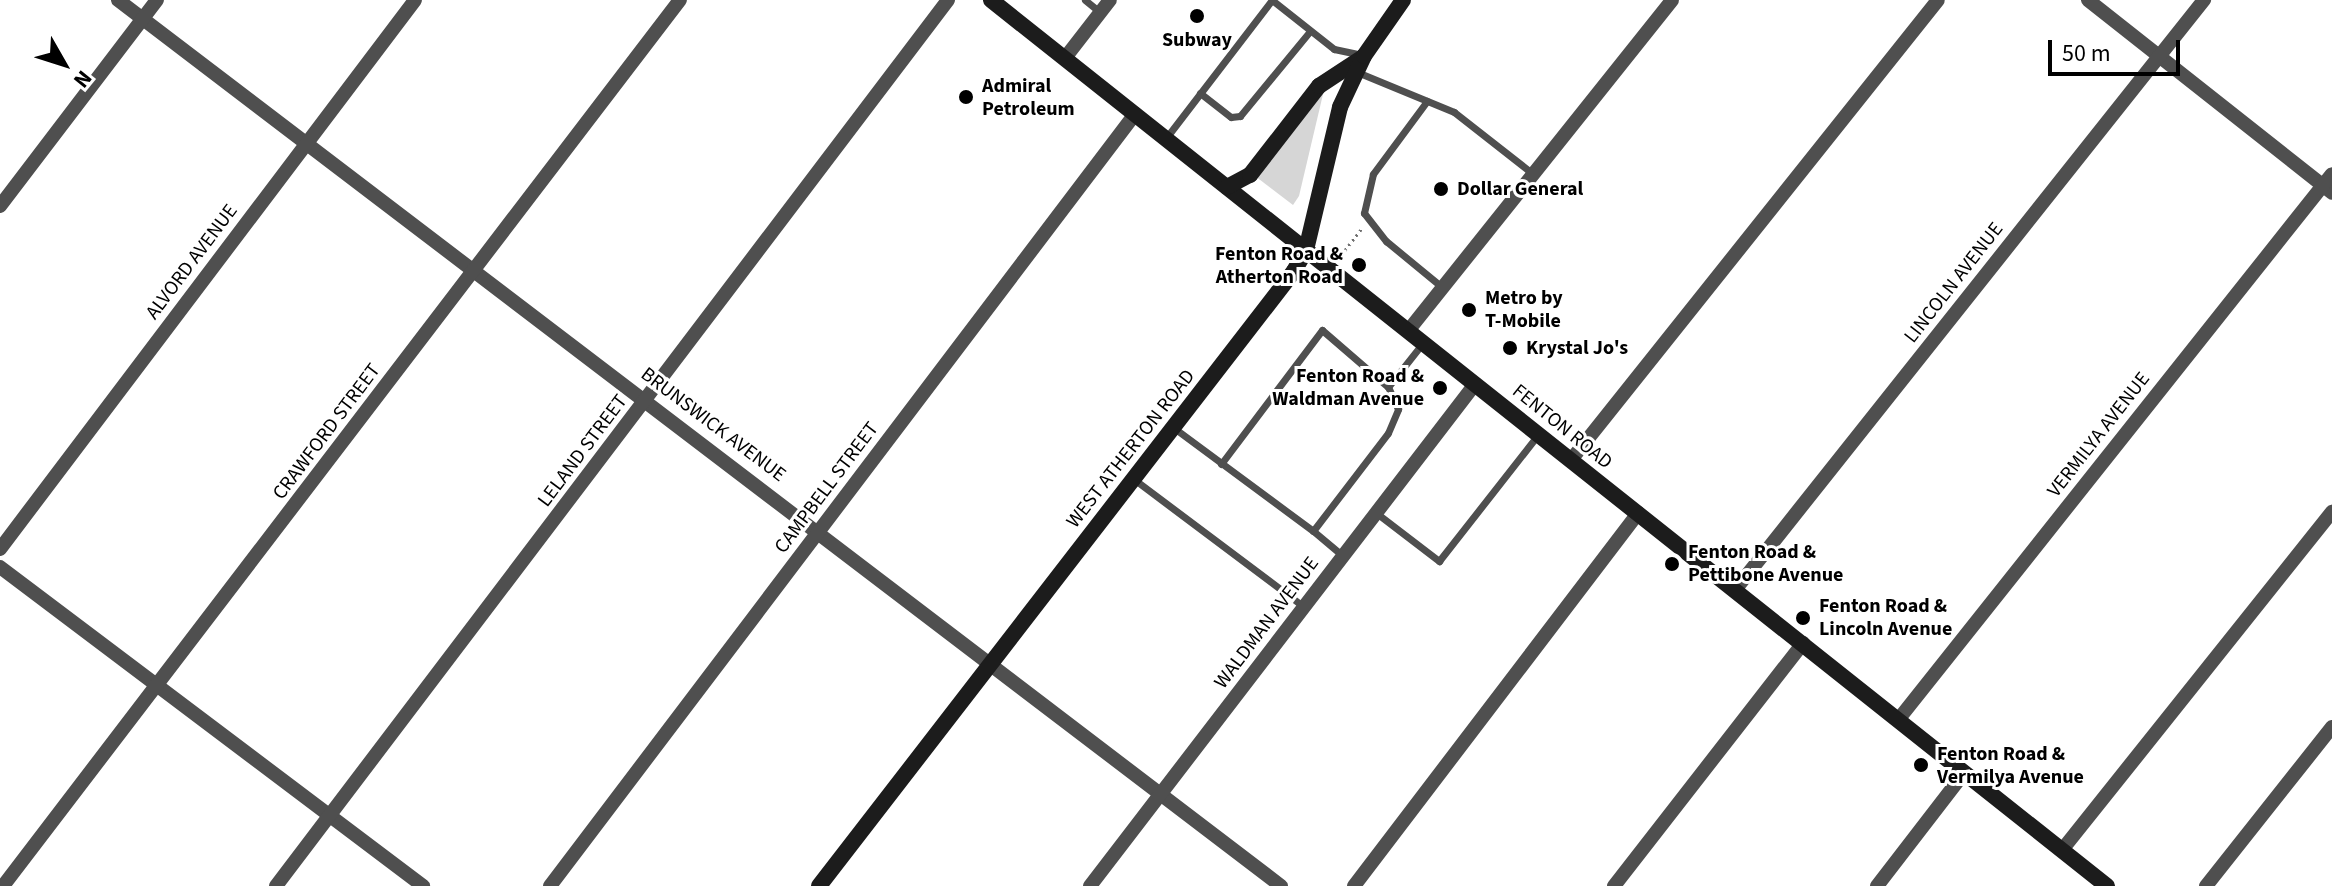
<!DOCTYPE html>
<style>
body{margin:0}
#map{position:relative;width:2332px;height:886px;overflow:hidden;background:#fff;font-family:"Source Sans 3",sans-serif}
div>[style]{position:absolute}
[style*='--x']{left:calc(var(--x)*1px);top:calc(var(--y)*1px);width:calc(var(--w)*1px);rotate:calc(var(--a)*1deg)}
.green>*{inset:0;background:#d6d6d6}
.path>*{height:3px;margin-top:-1.5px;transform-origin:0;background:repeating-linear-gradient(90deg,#717171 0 2px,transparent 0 6px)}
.lane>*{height:7px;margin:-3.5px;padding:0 3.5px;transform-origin:3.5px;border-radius:3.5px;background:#4f4f4f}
.street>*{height:14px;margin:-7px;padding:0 7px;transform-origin:7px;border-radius:7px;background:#4f4f4f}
.secondary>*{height:16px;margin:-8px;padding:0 8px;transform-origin:8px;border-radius:8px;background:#1c1c1c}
.dots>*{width:22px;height:22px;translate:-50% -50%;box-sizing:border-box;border:4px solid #fff;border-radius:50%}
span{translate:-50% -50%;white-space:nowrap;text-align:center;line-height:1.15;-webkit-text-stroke:6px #fff;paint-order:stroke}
.poi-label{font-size:20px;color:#000;font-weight:700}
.left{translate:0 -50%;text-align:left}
.right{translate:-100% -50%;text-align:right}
.street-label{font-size:20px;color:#000}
.north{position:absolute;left:24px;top:24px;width:80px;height:80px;-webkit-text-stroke:6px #fff;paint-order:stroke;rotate:129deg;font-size:22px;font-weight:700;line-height:32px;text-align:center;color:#000}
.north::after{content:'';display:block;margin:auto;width:28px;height:36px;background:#000;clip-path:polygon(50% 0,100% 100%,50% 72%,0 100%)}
.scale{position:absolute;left:2048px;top:40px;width:132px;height:36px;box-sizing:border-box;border:4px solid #000;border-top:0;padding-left:10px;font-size:24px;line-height:28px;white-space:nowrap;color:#000;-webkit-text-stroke:6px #fff;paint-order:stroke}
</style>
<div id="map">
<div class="green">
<div style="clip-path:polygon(1324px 90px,1299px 196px,1293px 205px,1255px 176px)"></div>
</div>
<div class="path">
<div style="--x:1345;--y:250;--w:28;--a:-52"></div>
</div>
<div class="lane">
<div style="--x:1085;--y:0;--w:19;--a:39"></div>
<div style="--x:1357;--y:72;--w:105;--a:22.4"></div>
<div style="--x:1454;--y:112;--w:100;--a:38.1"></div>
<div style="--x:1200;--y:93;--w:39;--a:38"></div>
<div style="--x:1231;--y:117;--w:9;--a:-6"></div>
<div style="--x:1240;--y:116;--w:110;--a:-50.5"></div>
<div style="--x:1427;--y:101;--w:91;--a:126.5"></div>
<div style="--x:1373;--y:174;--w:40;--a:103"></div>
<div style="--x:1364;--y:213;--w:36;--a:52"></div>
<div style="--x:1386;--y:241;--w:74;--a:39.5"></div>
<div style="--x:1166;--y:138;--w:174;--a:-52.5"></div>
<div style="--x:1272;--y:0;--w:79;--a:38.3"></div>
<div style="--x:1334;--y:49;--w:29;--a:12"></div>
<div style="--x:1174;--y:428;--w:173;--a:36.5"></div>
<div style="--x:1221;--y:464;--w:168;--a:-53"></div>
<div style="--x:1322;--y:330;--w:87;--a:40.8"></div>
<div style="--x:1135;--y:480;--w:211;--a:36.9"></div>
<div style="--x:1375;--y:512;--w:81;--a:37.4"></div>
<div style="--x:1439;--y:561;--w:159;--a:-51.9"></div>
<div style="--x:1343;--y:556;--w:39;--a:-140"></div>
<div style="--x:1313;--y:531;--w:123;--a:-52.6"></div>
<div style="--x:1388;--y:433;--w:26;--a:-67"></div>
<div style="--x:1398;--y:409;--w:24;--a:-114"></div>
<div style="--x:1388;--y:387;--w:55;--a:-51.7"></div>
</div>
<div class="street">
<div style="--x:118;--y:0;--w:1462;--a:37.3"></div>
<div style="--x:2088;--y:0;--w:311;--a:38.3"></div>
<div style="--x:1065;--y:58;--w:73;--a:-52.2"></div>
<div style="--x:0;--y:206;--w:259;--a:-52.7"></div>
<div style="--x:1408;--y:331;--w:423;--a:-51.4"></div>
<div style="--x:1571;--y:460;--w:588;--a:-51.42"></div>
<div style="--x:0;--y:549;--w:688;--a:-52.91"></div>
<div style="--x:0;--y:567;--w:530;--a:37.02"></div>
<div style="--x:1735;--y:590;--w:754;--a:-51.52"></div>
<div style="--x:1898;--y:720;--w:697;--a:-51.52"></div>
<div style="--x:2062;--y:850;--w:433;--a:-51.4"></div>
<div style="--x:3;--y:886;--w:1115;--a:-52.62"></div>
<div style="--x:276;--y:886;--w:1112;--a:-52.82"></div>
<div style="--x:550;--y:886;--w:969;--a:-52.85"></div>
<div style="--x:1090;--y:886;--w:633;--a:-52.51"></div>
<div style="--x:1354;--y:886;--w:469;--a:-52.7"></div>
<div style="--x:1614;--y:886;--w:308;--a:-52.1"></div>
<div style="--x:1877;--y:886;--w:143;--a:-52.4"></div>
<div style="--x:2206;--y:886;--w:203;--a:-51.6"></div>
</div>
<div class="secondary">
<div style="--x:991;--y:0;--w:1425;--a:38.45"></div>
<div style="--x:1227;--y:187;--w:26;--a:-28"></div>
<div style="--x:1250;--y:175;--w:113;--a:-52.2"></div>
<div style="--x:1319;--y:86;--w:53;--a:-33.4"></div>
<div style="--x:819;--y:886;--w:777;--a:-52.32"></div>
<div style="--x:1294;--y:271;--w:24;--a:-60"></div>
<div style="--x:1306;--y:250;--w:147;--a:-76.6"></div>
<div style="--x:1340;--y:107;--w:56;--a:-64.8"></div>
<div style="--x:1364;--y:56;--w:68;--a:-55.1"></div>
</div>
<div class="dots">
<div style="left:1197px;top:16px;background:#000"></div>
<div style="left:966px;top:97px;background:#000"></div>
<div style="left:1441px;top:189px;background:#000"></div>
<div style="left:1359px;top:265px;background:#000"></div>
<div style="left:1469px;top:310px;background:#000"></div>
<div style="left:1510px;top:348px;background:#000"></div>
<div style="left:1440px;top:388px;background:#000"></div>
<div style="left:1672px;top:564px;background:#000"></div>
<div style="left:1803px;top:618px;background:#000"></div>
<div style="left:1921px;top:765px;background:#000"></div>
</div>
<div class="poi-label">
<span style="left:1197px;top:40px">Subway</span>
<span class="left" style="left:982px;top:98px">Admiral<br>Petroleum</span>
<span class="left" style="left:1457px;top:189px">Dollar General</span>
<span class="right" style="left:1343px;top:266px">Fenton Road &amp;<br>Atherton Road</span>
<span class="left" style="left:1485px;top:310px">Metro by<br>T-Mobile</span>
<span class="left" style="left:1526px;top:348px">Krystal Jo's</span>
<span class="right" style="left:1424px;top:388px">Fenton Road &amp;<br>Waldman Avenue</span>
<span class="left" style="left:1688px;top:564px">Fenton Road &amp;<br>Pettibone Avenue</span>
<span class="left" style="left:1819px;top:618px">Fenton Road &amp;<br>Lincoln Avenue</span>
<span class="left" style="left:1937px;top:766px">Fenton Road &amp;<br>Vermilya Avenue</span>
</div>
<div class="street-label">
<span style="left:192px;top:262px;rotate:-53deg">ALVORD AVENUE</span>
<span style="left:1954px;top:283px;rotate:-52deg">LINCOLN AVENUE</span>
<span style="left:713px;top:425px;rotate:37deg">BRUNSWICK AVENUE</span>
<span style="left:1562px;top:427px;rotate:39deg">FENTON ROAD</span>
<span style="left:327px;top:432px;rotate:-53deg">CRAWFORD STREET</span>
<span style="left:2099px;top:435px;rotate:-52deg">VERMILYA AVENUE</span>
<span style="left:1131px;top:449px;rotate:-52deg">WEST ATHERTON ROAD</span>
<span style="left:583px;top:451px;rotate:-53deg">LELAND STREET</span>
<span style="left:827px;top:488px;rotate:-53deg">CAMPBELL STREET</span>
<span style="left:1267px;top:623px;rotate:-53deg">WALDMAN AVENUE</span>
</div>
<div class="north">N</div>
<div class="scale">50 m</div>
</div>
